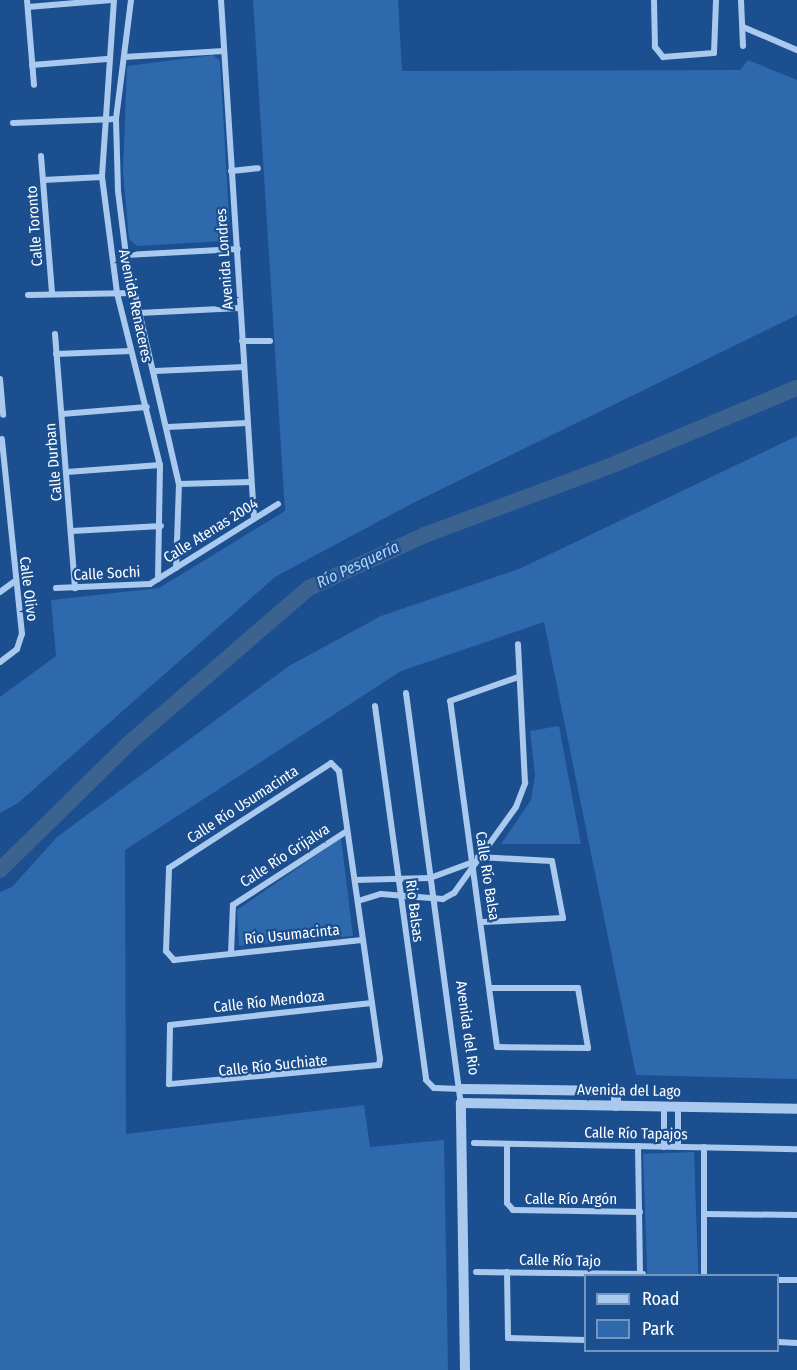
<!DOCTYPE html>
<meta charset="utf-8">
<style>
body{margin:0}
#map{position:relative;width:797px;height:1370px;overflow:hidden;background:#1b4f8f;font-family:"Fira Sans Condensed",sans-serif}
div>[style]{position:absolute}
[style*='--x']{left:calc(var(--x)*1px);top:calc(var(--y)*1px);width:calc(var(--w)*1px);rotate:calc(var(--a)*1deg)}
.green>*{inset:0;background:#2e69ad;transform-origin:0 0}
.river>*{height:16px;margin:-8px;padding:0 8px;transform-origin:8px;border-radius:8px;background:#3c6290}
.minor>*{height:6px;margin:-3px;padding:0 3px;transform-origin:3px;border-radius:3px;background:#a9c9ee}
.tertiary>*{height:10px;margin:-5px;padding:0 5px;transform-origin:5px;border-radius:5px;background:#a9c9ee}
span{translate:-50% -50%;white-space:nowrap;text-align:center;line-height:1.15;-webkit-text-stroke:4.5px #1b4f8f;paint-order:stroke}
.street-label{font-size:15px;color:#fff}
.water-label{font-size:16px;color:#b5d3f5;font-style:italic}
.legend{position:absolute;left:584px;top:1274px;width:195px;height:78px;box-sizing:border-box;background:#1b4f8f;border:2px solid #7695bc;margin:0;padding:8px 10px;list-style:none;font-size:18px;color:#fff}
.legend li{display:flex;align-items:center;gap:12px;height:30px}
.legend b{width:30px;border:2px solid #7695bc}
</style>
<div id="map">
<div class="green">
<div style="clip-path:polygon(253px 0,398px 0,402px 71px,740px 70px,748px 60px,797px 80px,797px 315px,411px 504px,275px 577px,18px 803px,0 813px,0 697px,56px 656px,51px 600px,159px 588px,285px 511px)"></div>
<div style="clip-path:polygon(213px 55px,220px 61px,230px 233px,222px 241px,137px 246px,129px 239px,123px 172px,127px 66px)"></div>
<div style="clip-path:polygon(797px 436px,797px 1079px,636px 1075px,544px 622px,401px 671px,125px 850px,126px 1134px,364px 1105px,370px 1147px,444px 1140px,448px 1370px,0 1370px,0 892px,12px 887px,57px 837px,289px 666px,381px 616px,519px 569px)"></div>
<div style="clip-path:polygon(559px 726px,581px 844px,501px 844px,531px 800px,535px 775px,530px 731px)"></div>
<div style="clip-path:polygon(341px 838px,353px 936px,239px 946px,237px 910px)"></div>
<div style="left:694px;top:1152px;width:123px;height:51px;rotate:88deg"></div>
</div>
<div class="river">
<div style="--x:0;--y:870;--w:180;--a:-44.5"></div>
<div style="--x:128;--y:744;--w:239;--a:-40.8"></div>
<div style="--x:309;--y:588;--w:128;--a:-24.6"></div>
<div style="--x:425;--y:535;--w:203;--a:-20.5"></div>
<div style="--x:615;--y:464;--w:197;--a:-22.7"></div>
</div>
<div class="minor">
<div style="--x:27;--y:0;--w:85;--a:85.3"></div>
<div style="--x:114;--y:0;--w:177;--a:93.9"></div>
<div style="--x:102;--y:177;--w:117;--a:82.6"></div>
<div style="--x:117;--y:293;--w:177;--a:76"></div>
<div style="--x:160;--y:465;--w:114;--a:91"></div>
<div style="--x:131;--y:0;--w:120;--a:97.2"></div>
<div style="--x:116;--y:119;--w:72;--a:88.4"></div>
<div style="--x:118;--y:191;--w:64;--a:82.9"></div>
<div style="--x:126;--y:255;--w:235;--a:77"></div>
<div style="--x:179;--y:484;--w:84;--a:92"></div>
<div style="--x:221;--y:0;--w:518;--a:86.35"></div>
<div style="--x:654;--y:0;--w:47;--a:88.8"></div>
<div style="--x:655;--y:47;--w:13;--a:51"></div>
<div style="--x:663;--y:57;--w:51;--a:-4.5"></div>
<div style="--x:714;--y:53;--w:53;--a:-87.8"></div>
<div style="--x:741;--y:0;--w:46;--a:87.5"></div>
<div style="--x:28;--y:7;--w:84;--a:-4.8"></div>
<div style="--x:743;--y:27;--w:59;--a:23.1"></div>
<div style="--x:124;--y:57;--w:100;--a:-3.4"></div>
<div style="--x:32;--y:65;--w:75;--a:-4.6"></div>
<div style="--x:13;--y:123;--w:103;--a:-2.2"></div>
<div style="--x:41;--y:156;--w:138;--a:85.4"></div>
<div style="--x:231;--y:171;--w:27;--a:-6"></div>
<div style="--x:43;--y:180;--w:59;--a:-2.9"></div>
<div style="--x:126;--y:255;--w:112;--a:-3.1"></div>
<div style="--x:28;--y:295;--w:107;--a:-1.1"></div>
<div style="--x:139;--y:313;--w:101;--a:-2.8"></div>
<div style="--x:55;--y:334;--w:255;--a:85.5"></div>
<div style="--x:242;--y:341;--w:28;--a:0"></div>
<div style="--x:56;--y:354;--w:75;--a:-2.3"></div>
<div style="--x:155;--y:371;--w:89;--a:-2.6"></div>
<div style="--x:0;--y:379;--w:36;--a:85"></div>
<div style="--x:62;--y:414;--w:85;--a:-4.7"></div>
<div style="--x:168;--y:427;--w:79;--a:-2.9"></div>
<div style="--x:67;--y:472;--w:93;--a:-4.3"></div>
<div style="--x:179;--y:484;--w:72;--a:-1.6"></div>
<div style="--x:72;--y:531;--w:89;--a:-3.2"></div>
<div style="--x:56;--y:588;--w:94;--a:-2.4"></div>
<div style="--x:150;--y:584;--w:151;--a:-32"></div>
<div style="--x:0;--y:592;--w:17;--a:-36"></div>
<div style="--x:0;--y:662;--w:21;--a:-37"></div>
<div style="--x:17;--y:649;--w:16;--a:-72"></div>
<div style="--x:22;--y:634;--w:196;--a:-95.9"></div>
<div style="--x:406;--y:693;--w:414;--a:82.4"></div>
<div style="--x:375;--y:706;--w:377;--a:82.2"></div>
<div style="--x:426;--y:1080;--w:11;--a:45"></div>
<div style="--x:434;--y:1088;--w:27;--a:2"></div>
<div style="--x:478;--y:857;--w:74;--a:3.1"></div>
<div style="--x:552;--y:861;--w:58;--a:79.1"></div>
<div style="--x:563;--y:918;--w:80;--a:177.1"></div>
<div style="--x:355;--y:880;--w:75;--a:-1.5"></div>
<div style="--x:430;--y:878;--w:46;--a:-20.4"></div>
<div style="--x:358;--y:901;--w:24;--a:-17"></div>
<div style="--x:381;--y:894;--w:62;--a:4.6"></div>
<div style="--x:443;--y:899;--w:13;--a:-29"></div>
<div style="--x:454;--y:893;--w:106;--a:-54.2"></div>
<div style="--x:516;--y:807;--w:26;--a:-69"></div>
<div style="--x:525;--y:783;--w:139;--a:-92.9"></div>
<div style="--x:362;--y:940;--w:189;--a:173.9"></div>
<div style="--x:174;--y:960;--w:12;--a:-132"></div>
<div style="--x:166;--y:951;--w:83;--a:-87.9"></div>
<div style="--x:169;--y:868;--w:193;--a:-32.9"></div>
<div style="--x:331;--y:763;--w:11;--a:45"></div>
<div style="--x:339;--y:771;--w:291;--a:81.9"></div>
<div style="--x:380;--y:1059;--w:6;--a:99"></div>
<div style="--x:379;--y:1065;--w:211;--a:174.8"></div>
<div style="--x:169;--y:1084;--w:59;--a:-89"></div>
<div style="--x:170;--y:1025;--w:203;--a:-6.2"></div>
<div style="--x:231;--y:954;--w:49;--a:-87.7"></div>
<div style="--x:233;--y:905;--w:136;--a:-33"></div>
<div style="--x:492;--y:988;--w:86;--a:0"></div>
<div style="--x:578;--y:988;--w:61;--a:80.5"></div>
<div style="--x:588;--y:1048;--w:91;--a:-179.4"></div>
<div style="--x:497;--y:1047;--w:349;--a:-97.7"></div>
<div style="--x:450;--y:701;--w:72;--a:-19.4"></div>
<div style="--x:474;--y:1143;--w:323;--a:1.1"></div>
<div style="--x:507;--y:1144;--w:59;--a:90"></div>
<div style="--x:507;--y:1203;--w:9;--a:49"></div>
<div style="--x:513;--y:1210;--w:127;--a:0.9"></div>
<div style="--x:638;--y:1146;--w:130;--a:89.1"></div>
<div style="--x:664;--y:1147;--w:40;--a:-90"></div>
<div style="--x:678;--y:1147;--w:40;--a:-90"></div>
<div style="--x:704;--y:1147;--w:129;--a:90"></div>
<div style="--x:704;--y:1214;--w:93;--a:0.6"></div>
<div style="--x:476;--y:1272;--w:167;--a:0.7"></div>
<div style="--x:507;--y:1272;--w:66;--a:89.1"></div>
<div style="--x:508;--y:1338;--w:78;--a:1.5"></div>
<div style="--x:778;--y:1280;--w:19;--a:0"></div>
<div style="--x:778;--y:1342;--w:19;--a:3"></div>
</div>
<div class="tertiary">
<div style="--x:461;--y:1089;--w:155;--a:0.7"></div>
<div style="--x:616;--y:1091;--w:15;--a:90"></div>
<div style="--x:465;--y:1370;--w:267;--a:-90.9"></div>
<div style="--x:461;--y:1103;--w:336;--a:1"></div>
</div>
<div class="street-label">
<span style="left:35px;top:226px;rotate:-94deg">Calle Toronto</span>
<span style="left:225px;top:259px;rotate:-94deg">Avenida Londres</span>
<span style="left:135px;top:306px;rotate:78deg">Avenida Renaceres</span>
<span style="left:54px;top:462px;rotate:-95deg">Calle Durban</span>
<span style="left:211px;top:531px;rotate:-32deg">Calle Atenas 2004</span>
<span style="left:107px;top:574px;rotate:-3deg">Calle Sochi</span>
<span style="left:28px;top:589px;rotate:83deg">Calle Olivo</span>
<span style="left:243px;top:805px;rotate:-33deg">Calle Río Usumacinta</span>
<span style="left:285px;top:856px;rotate:-33deg">Calle Río Grijalva</span>
<span style="left:487px;top:876px;rotate:81deg">Calle Río Balsa</span>
<span style="left:414px;top:911px;rotate:83deg">Rio Balsas</span>
<span style="left:292px;top:935px;rotate:-6deg">Río Usumacinta</span>
<span style="left:269px;top:1002px;rotate:-6deg">Calle Río Mendoza</span>
<span style="left:467px;top:1028px;rotate:82deg">Avenida del Rio</span>
<span style="left:273px;top:1066px;rotate:-6deg">Calle Río Suchiate</span>
<span style="left:629px;top:1091px;rotate:1deg">Avenida del Lago</span>
<span style="left:636px;top:1134px;rotate:1deg">Calle Río Tapajos</span>
<span style="left:571px;top:1200px">Calle Río Argón</span>
<span style="left:560px;top:1261px;rotate:1deg">Calle Río Tajo</span>
</div>
<div class="water-label">
<span style="left:358px;top:565px;rotate:-25deg">Río Pesquería</span>
</div>
<ul class="legend">
<li><b style="height:8px;background:#a9c9ee"></b>Road</li>
<li><b style="height:16px;background:#2e69ad"></b>Park</li>
</ul>
</div>
